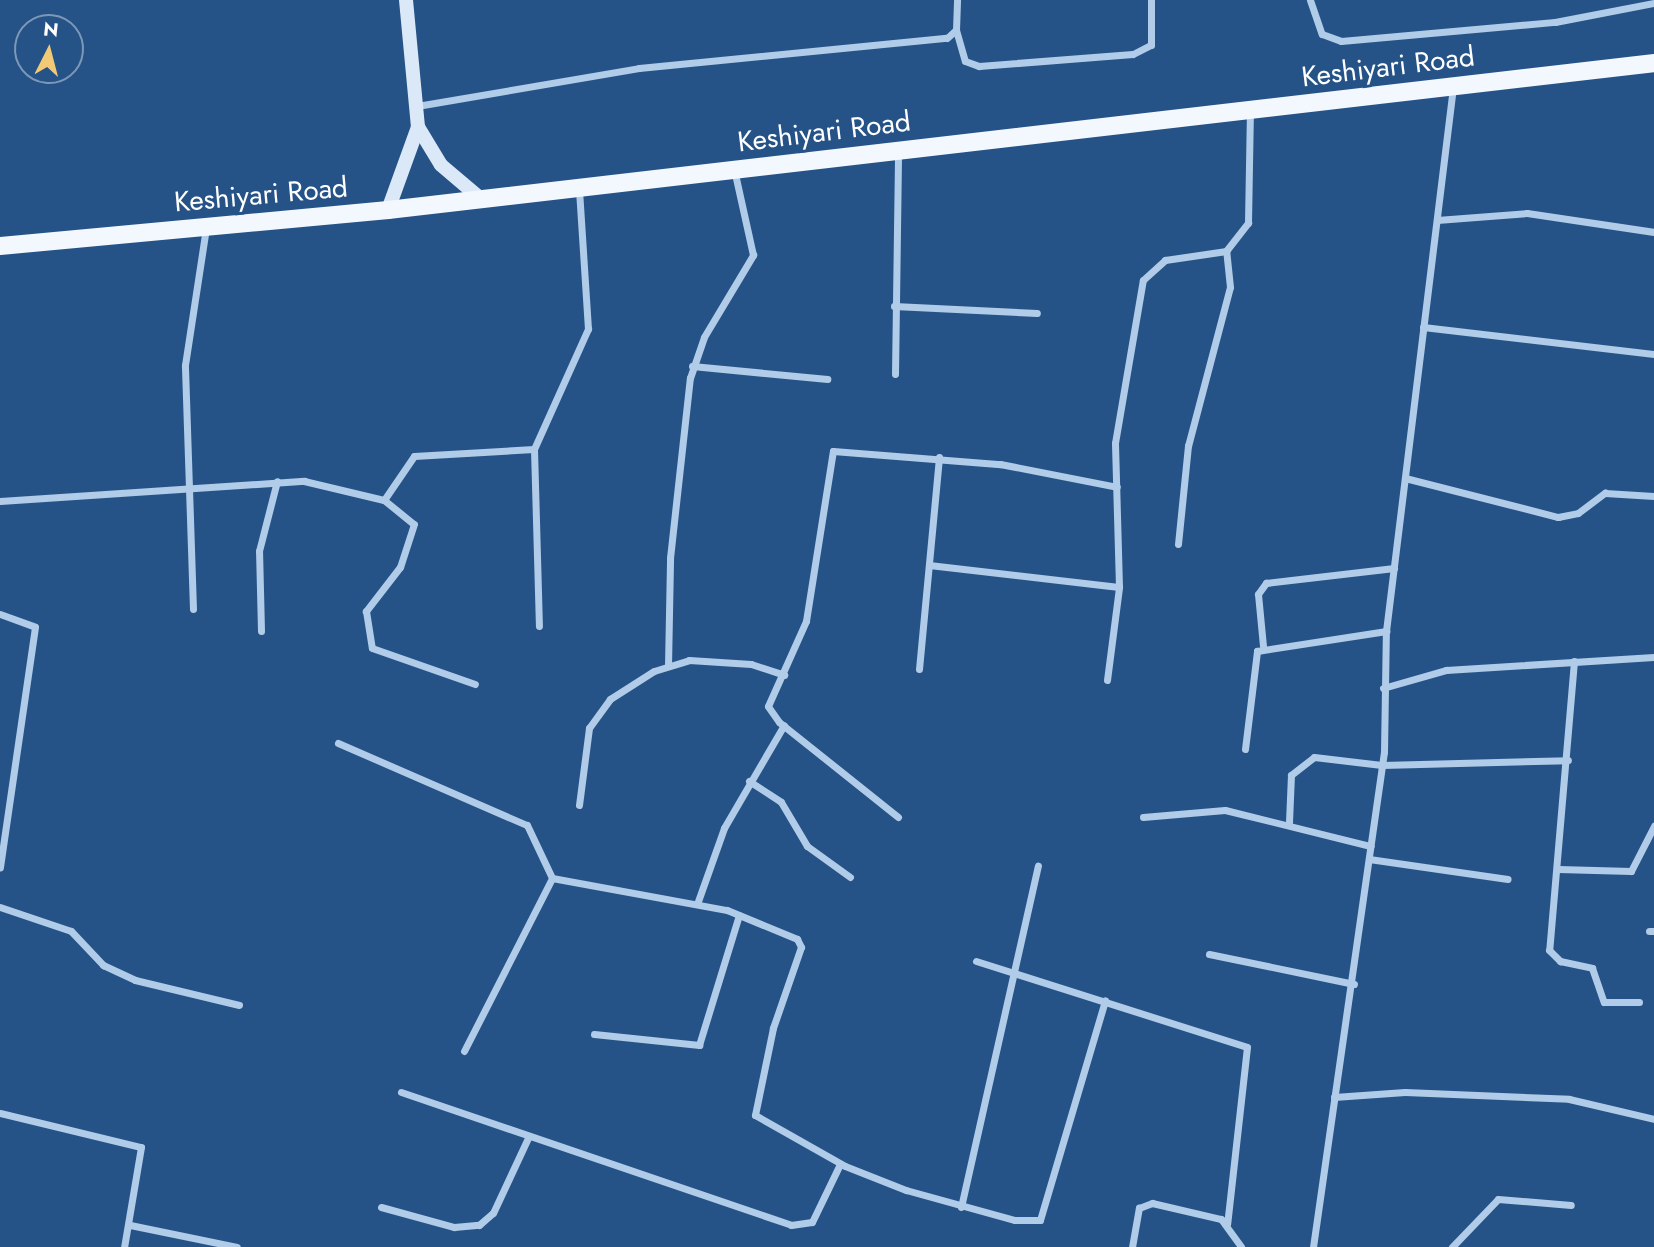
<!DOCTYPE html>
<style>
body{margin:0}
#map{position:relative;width:1654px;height:1247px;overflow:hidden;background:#265387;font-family:Jost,sans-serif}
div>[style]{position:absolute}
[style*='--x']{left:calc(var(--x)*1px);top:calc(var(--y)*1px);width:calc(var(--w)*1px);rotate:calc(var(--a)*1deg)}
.street>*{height:7px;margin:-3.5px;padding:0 3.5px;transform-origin:3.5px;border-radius:3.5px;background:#b1cce8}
.secondary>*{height:14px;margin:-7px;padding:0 7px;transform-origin:7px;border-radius:7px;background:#dbe8f7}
.primary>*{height:18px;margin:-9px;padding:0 9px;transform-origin:9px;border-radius:9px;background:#f3f8fe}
span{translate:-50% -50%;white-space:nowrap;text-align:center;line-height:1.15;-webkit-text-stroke:6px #265387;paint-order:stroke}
.street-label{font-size:28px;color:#fff}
.north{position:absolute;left:14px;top:14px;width:70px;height:70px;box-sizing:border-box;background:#265387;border:2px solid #7d98b7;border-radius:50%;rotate:6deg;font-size:19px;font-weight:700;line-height:28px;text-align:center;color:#fff}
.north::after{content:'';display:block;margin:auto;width:24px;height:32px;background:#f2ca75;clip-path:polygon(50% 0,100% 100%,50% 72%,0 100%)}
</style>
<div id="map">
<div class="street">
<div style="--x:1310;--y:0;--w:36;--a:71"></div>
<div style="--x:1322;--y:34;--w:20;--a:20"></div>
<div style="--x:1341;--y:41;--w:215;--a:-5.1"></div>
<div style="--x:1555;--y:22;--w:101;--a:-10.9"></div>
<div style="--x:956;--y:30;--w:32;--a:74"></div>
<div style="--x:965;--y:61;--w:15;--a:20"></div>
<div style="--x:979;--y:66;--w:154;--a:-4.5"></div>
<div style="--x:1133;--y:54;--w:20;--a:-27"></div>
<div style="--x:1151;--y:45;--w:45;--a:-90"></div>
<div style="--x:417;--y:106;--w:225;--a:-9.7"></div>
<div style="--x:639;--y:68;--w:309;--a:-5.6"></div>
<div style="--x:947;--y:38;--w:12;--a:-42"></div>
<div style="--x:956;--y:30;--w:30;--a:-88"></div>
<div style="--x:1437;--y:220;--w:90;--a:-4.4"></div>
<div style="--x:1527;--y:213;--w:128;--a:8.5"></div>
<div style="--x:894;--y:306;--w:143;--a:2.8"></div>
<div style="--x:1423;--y:327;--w:233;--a:6.7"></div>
<div style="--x:692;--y:366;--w:136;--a:5.5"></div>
<div style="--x:895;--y:374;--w:223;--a:-89.2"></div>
<div style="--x:534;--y:449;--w:177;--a:88.4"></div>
<div style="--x:1405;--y:478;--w:158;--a:14.3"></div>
<div style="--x:1558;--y:517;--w:20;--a:-11"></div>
<div style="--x:1578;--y:513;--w:34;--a:-37"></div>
<div style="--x:1605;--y:493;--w:49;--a:3.5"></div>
<div style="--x:384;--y:500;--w:38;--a:39"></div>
<div style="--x:414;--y:524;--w:45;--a:108"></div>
<div style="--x:400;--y:567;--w:56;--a:127.7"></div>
<div style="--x:366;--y:611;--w:37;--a:81"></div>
<div style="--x:372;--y:648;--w:109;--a:19.3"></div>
<div style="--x:0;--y:501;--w:305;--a:-3.8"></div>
<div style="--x:304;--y:481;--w:82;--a:13.4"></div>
<div style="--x:384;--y:500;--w:53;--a:-55.7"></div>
<div style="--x:414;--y:456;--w:120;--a:-3.3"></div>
<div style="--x:534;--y:449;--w:132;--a:-65.8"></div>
<div style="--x:588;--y:329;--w:140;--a:-93.7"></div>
<div style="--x:1178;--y:544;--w:99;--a:-84.2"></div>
<div style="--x:1188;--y:446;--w:164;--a:-75.2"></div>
<div style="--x:1230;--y:287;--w:36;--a:-96"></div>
<div style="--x:1226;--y:251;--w:36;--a:-52"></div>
<div style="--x:1248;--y:223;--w:113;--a:-89"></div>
<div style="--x:929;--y:565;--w:191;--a:6.6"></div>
<div style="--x:193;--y:609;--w:244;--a:-91.9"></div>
<div style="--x:185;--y:365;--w:140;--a:-81.3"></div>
<div style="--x:0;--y:614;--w:37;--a:20"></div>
<div style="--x:35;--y:627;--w:243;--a:98.3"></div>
<div style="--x:261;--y:631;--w:80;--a:-91.4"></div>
<div style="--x:259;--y:551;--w:72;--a:-75.6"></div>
<div style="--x:1263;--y:646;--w:52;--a:-95.5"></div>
<div style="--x:1258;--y:594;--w:14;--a:-54"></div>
<div style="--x:1266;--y:583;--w:129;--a:-6.7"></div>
<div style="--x:1574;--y:661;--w:290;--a:94.9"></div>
<div style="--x:1549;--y:950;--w:16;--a:45"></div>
<div style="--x:1560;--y:961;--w:33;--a:12"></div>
<div style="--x:1592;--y:968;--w:36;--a:71"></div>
<div style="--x:1604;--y:1002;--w:35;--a:0"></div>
<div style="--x:668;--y:666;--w:108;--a:-88.9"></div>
<div style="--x:670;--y:558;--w:181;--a:-83.7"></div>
<div style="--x:690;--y:378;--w:43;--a:-71.1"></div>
<div style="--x:704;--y:337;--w:96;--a:-59.1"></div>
<div style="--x:753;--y:255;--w:88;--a:-102.5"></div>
<div style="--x:919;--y:669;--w:213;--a:-84.6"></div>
<div style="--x:1107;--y:680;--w:94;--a:-82.6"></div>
<div style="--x:1119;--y:587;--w:144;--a:-91.6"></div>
<div style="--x:1115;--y:443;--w:165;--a:-80.3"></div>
<div style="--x:1143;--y:280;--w:30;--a:-42"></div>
<div style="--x:1165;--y:260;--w:62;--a:-8.4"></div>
<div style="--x:1383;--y:688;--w:66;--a:-15.9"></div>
<div style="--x:1446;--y:670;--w:208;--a:-3.6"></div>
<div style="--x:338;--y:743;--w:206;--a:23.5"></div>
<div style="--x:527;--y:825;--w:59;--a:64.7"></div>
<div style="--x:552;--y:878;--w:178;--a:10.4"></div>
<div style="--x:727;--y:910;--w:76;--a:22.5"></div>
<div style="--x:797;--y:939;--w:9;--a:63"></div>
<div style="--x:801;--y:947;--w:86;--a:109.1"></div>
<div style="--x:773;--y:1028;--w:89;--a:101.7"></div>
<div style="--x:755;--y:1115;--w:103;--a:29.5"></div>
<div style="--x:845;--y:1166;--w:66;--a:21.5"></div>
<div style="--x:906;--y:1190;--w:113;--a:15.4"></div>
<div style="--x:1015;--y:1220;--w:25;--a:0"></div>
<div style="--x:1040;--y:1220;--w:229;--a:-73.5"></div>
<div style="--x:1245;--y:749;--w:99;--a:-83"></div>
<div style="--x:1257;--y:651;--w:131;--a:-8.8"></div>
<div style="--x:749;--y:781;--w:38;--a:33"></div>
<div style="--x:781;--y:802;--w:51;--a:59.4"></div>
<div style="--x:807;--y:846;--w:53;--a:35.8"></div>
<div style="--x:579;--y:805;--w:78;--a:-82.6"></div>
<div style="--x:589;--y:728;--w:36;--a:-54"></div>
<div style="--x:610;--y:699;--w:52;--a:-32.5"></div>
<div style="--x:654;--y:671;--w:37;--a:-17"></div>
<div style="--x:689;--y:660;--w:62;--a:3.7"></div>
<div style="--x:751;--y:664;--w:35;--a:18"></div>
<div style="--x:898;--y:817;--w:152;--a:-141.4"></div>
<div style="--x:779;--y:722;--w:19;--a:-125"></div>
<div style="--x:768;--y:706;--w:93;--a:-65.9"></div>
<div style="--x:806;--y:621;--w:172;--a:-81"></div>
<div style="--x:833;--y:451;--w:168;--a:4.5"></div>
<div style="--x:1000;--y:464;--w:119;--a:11.1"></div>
<div style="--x:1143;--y:817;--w:82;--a:-4.9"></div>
<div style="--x:1225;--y:810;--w:150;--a:13.9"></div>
<div style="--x:1289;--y:822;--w:47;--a:-87.6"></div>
<div style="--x:1291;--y:775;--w:29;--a:-38"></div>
<div style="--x:1314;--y:757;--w:68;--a:6.7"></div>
<div style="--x:1382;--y:765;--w:186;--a:-1.5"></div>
<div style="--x:1369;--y:859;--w:140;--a:8.2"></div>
<div style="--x:1558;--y:869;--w:73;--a:1.6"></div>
<div style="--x:1631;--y:871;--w:51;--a:-62.9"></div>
<div style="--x:697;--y:904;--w:81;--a:-70.4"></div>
<div style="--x:724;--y:828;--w:119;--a:-59.8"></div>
<div style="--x:0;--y:907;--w:75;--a:18.7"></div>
<div style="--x:71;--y:931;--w:47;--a:46.7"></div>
<div style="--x:103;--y:965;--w:35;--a:25"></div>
<div style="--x:135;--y:980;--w:107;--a:13.5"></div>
<div style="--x:1649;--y:931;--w:5;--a:0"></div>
<div style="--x:1209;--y:954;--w:148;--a:11.7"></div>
<div style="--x:976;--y:961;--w:284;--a:17.6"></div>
<div style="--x:1247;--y:1047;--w:178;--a:96.4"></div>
<div style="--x:594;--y:1034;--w:106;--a:6"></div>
<div style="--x:699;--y:1045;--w:136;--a:-72.9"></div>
<div style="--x:464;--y:1051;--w:194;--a:-63"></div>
<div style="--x:401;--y:1092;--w:412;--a:18.8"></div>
<div style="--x:791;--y:1225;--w:21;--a:-8"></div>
<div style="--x:812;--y:1222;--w:64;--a:-64.2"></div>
<div style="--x:1334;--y:1097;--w:71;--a:-4"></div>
<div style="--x:1405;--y:1092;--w:164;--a:2.4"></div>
<div style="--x:1569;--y:1099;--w:87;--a:13.2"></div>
<div style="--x:0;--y:1113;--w:145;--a:13.6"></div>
<div style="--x:141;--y:1147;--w:101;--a:99.6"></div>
<div style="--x:381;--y:1207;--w:76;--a:15.3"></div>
<div style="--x:454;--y:1227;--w:25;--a:-5"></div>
<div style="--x:479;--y:1225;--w:18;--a:-41"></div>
<div style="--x:493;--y:1213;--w:83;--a:-65"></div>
<div style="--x:961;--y:1207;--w:350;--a:-77.3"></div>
<div style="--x:130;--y:1225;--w:109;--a:11.6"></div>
<div style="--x:1132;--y:1247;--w:40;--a:-80"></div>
<div style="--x:1139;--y:1208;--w:14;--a:-21"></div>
<div style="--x:1152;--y:1203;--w:71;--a:13.1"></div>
<div style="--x:1221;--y:1219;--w:34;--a:54"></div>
<div style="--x:1313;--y:1247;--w:500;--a:-81.84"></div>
<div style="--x:1384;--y:752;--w:121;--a:-89.1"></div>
<div style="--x:1386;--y:631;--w:548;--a:-82.98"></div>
<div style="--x:1452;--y:1247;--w:66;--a:-46.2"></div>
<div style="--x:1498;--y:1199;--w:73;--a:4.7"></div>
</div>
<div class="secondary">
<div style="--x:418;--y:127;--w:44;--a:58.8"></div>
<div style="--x:441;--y:165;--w:52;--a:40.4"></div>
<div style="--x:388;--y:210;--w:88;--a:-70.1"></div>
<div style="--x:418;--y:127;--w:128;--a:-95.4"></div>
</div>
<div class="primary">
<div style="--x:0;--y:246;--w:390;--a:-5.3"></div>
<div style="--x:388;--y:210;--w:1275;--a:-6.62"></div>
</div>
<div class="street-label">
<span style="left:1388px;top:67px;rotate:-7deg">Keshiyari Road</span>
<span style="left:824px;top:132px;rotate:-7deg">Keshiyari Road</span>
<span style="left:261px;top:195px;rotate:-5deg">Keshiyari Road</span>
</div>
<div class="north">N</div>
</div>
